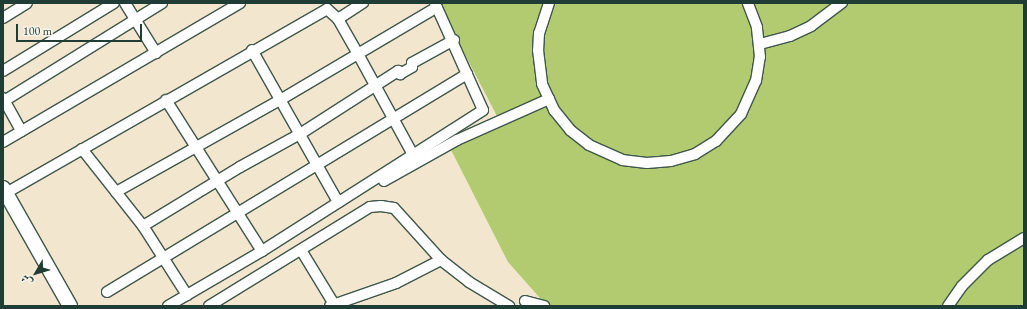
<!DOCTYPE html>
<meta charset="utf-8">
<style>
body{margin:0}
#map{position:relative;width:1027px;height:309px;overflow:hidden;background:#f3e6ce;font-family:"EB Garamond",Amiri,serif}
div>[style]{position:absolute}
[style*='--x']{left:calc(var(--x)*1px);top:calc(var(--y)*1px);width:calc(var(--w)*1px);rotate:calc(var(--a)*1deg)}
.green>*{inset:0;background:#b3cb70}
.roads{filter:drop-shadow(1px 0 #3f564b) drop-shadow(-1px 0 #3f564b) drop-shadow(0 1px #3f564b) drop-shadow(0 -1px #3f564b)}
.street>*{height:10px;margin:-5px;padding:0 5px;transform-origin:5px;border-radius:5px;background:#fff}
.secondary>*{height:14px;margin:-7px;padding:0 7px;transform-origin:7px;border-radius:7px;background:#fff}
span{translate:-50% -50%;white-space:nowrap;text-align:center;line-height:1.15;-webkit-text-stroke:3px #f7f3e8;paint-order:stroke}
.frame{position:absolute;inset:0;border:4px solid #1f3d34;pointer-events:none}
.north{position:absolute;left:16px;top:253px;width:40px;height:40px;-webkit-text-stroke:3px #f7f3e8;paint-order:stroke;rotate:232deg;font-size:11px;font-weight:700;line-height:16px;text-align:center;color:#1f3d34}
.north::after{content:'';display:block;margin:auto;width:14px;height:18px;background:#1f3d34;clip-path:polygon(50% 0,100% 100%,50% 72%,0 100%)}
.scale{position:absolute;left:16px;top:24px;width:126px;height:18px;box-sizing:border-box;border:2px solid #1f3d34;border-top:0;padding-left:5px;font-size:12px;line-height:14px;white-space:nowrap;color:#1f3d34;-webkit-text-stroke:3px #f7f3e8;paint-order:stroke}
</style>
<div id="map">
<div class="green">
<div style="clip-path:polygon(438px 3px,1024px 3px,1024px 306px,547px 306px,508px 262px,448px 144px,497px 116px)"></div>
</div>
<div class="roads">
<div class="street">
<div style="--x:125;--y:3;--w:59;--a:58.2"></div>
<div style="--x:549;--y:3;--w:32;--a:108"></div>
<div style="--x:539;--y:33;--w:17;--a:93"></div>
<div style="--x:538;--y:50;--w:34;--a:83"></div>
<div style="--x:542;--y:84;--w:29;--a:65"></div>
<div style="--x:554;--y:110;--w:26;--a:51"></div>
<div style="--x:570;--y:130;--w:24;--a:38"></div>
<div style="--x:589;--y:145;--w:36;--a:24"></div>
<div style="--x:622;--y:160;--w:25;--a:7"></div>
<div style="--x:647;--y:163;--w:24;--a:-5"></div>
<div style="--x:671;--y:161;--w:25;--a:-16"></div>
<div style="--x:695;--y:154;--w:25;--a:-32"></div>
<div style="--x:716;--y:141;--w:37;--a:-47"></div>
<div style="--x:741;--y:114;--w:36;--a:-66"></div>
<div style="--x:756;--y:81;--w:24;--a:-81"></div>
<div style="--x:760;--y:57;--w:30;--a:-96"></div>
<div style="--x:757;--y:27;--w:26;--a:-111"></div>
<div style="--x:3;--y:18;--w:28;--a:-32"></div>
<div style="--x:338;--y:19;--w:30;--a:-33"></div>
<div style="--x:760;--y:44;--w:31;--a:-15"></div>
<div style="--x:790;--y:36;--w:23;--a:-25"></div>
<div style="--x:811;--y:26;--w:39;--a:-37"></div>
<div style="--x:252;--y:50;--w:175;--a:60.5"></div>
<div style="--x:3;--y:71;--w:130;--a:-31.5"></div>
<div style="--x:3;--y:98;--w:38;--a:61"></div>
<div style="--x:166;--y:100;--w:179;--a:57.6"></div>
<div style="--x:4;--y:101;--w:186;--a:-31.8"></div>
<div style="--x:3;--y:142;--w:275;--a:-30.4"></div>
<div style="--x:82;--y:149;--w:98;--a:51.6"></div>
<div style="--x:143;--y:226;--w:82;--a:57.5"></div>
<div style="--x:384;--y:181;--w:84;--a:-29.3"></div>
<div style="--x:457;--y:140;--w:101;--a:-24"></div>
<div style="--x:116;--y:192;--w:188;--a:-29.3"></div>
<div style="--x:280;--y:100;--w:182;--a:-30.6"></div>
<div style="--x:6;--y:193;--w:370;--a:-29.8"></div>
<div style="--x:327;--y:9;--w:15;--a:42"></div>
<div style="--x:338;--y:19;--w:40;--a:60.3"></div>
<div style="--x:358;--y:54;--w:115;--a:61.4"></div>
<div style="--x:143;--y:226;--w:114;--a:-31.3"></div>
<div style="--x:240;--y:167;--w:68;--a:-28.8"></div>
<div style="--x:300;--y:134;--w:117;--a:-32.7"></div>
<div style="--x:398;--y:71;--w:4;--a:56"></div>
<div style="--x:400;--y:74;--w:14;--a:-30"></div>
<div style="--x:412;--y:67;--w:4;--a:-90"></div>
<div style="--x:412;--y:63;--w:48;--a:-28.7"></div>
<div style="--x:301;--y:250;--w:63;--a:58.6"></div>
<div style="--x:107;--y:292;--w:421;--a:-31.2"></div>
<div style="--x:525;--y:301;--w:20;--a:15"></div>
<div style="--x:168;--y:306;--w:109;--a:-30.3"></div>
<div style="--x:262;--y:251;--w:262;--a:-32.5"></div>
<div style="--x:483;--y:110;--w:117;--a:-114.2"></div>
<div style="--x:209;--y:306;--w:189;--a:-31.6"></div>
<div style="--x:370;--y:207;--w:11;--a:-5"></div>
<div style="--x:381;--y:206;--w:13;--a:9"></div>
<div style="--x:394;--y:208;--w:70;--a:47.9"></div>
<div style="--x:441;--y:260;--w:36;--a:38"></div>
<div style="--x:469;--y:282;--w:47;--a:31"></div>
<div style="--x:330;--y:306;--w:70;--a:-19.2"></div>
<div style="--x:396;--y:283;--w:51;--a:-27.1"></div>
<div style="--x:948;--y:306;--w:24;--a:-55"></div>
<div style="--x:962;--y:286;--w:37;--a:-45"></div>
<div style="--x:988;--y:260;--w:42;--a:-31.4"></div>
</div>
<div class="secondary">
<div style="--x:3;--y:188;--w:136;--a:60.4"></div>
</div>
</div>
<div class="frame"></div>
<div class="north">ش</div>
<div class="scale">100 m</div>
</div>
